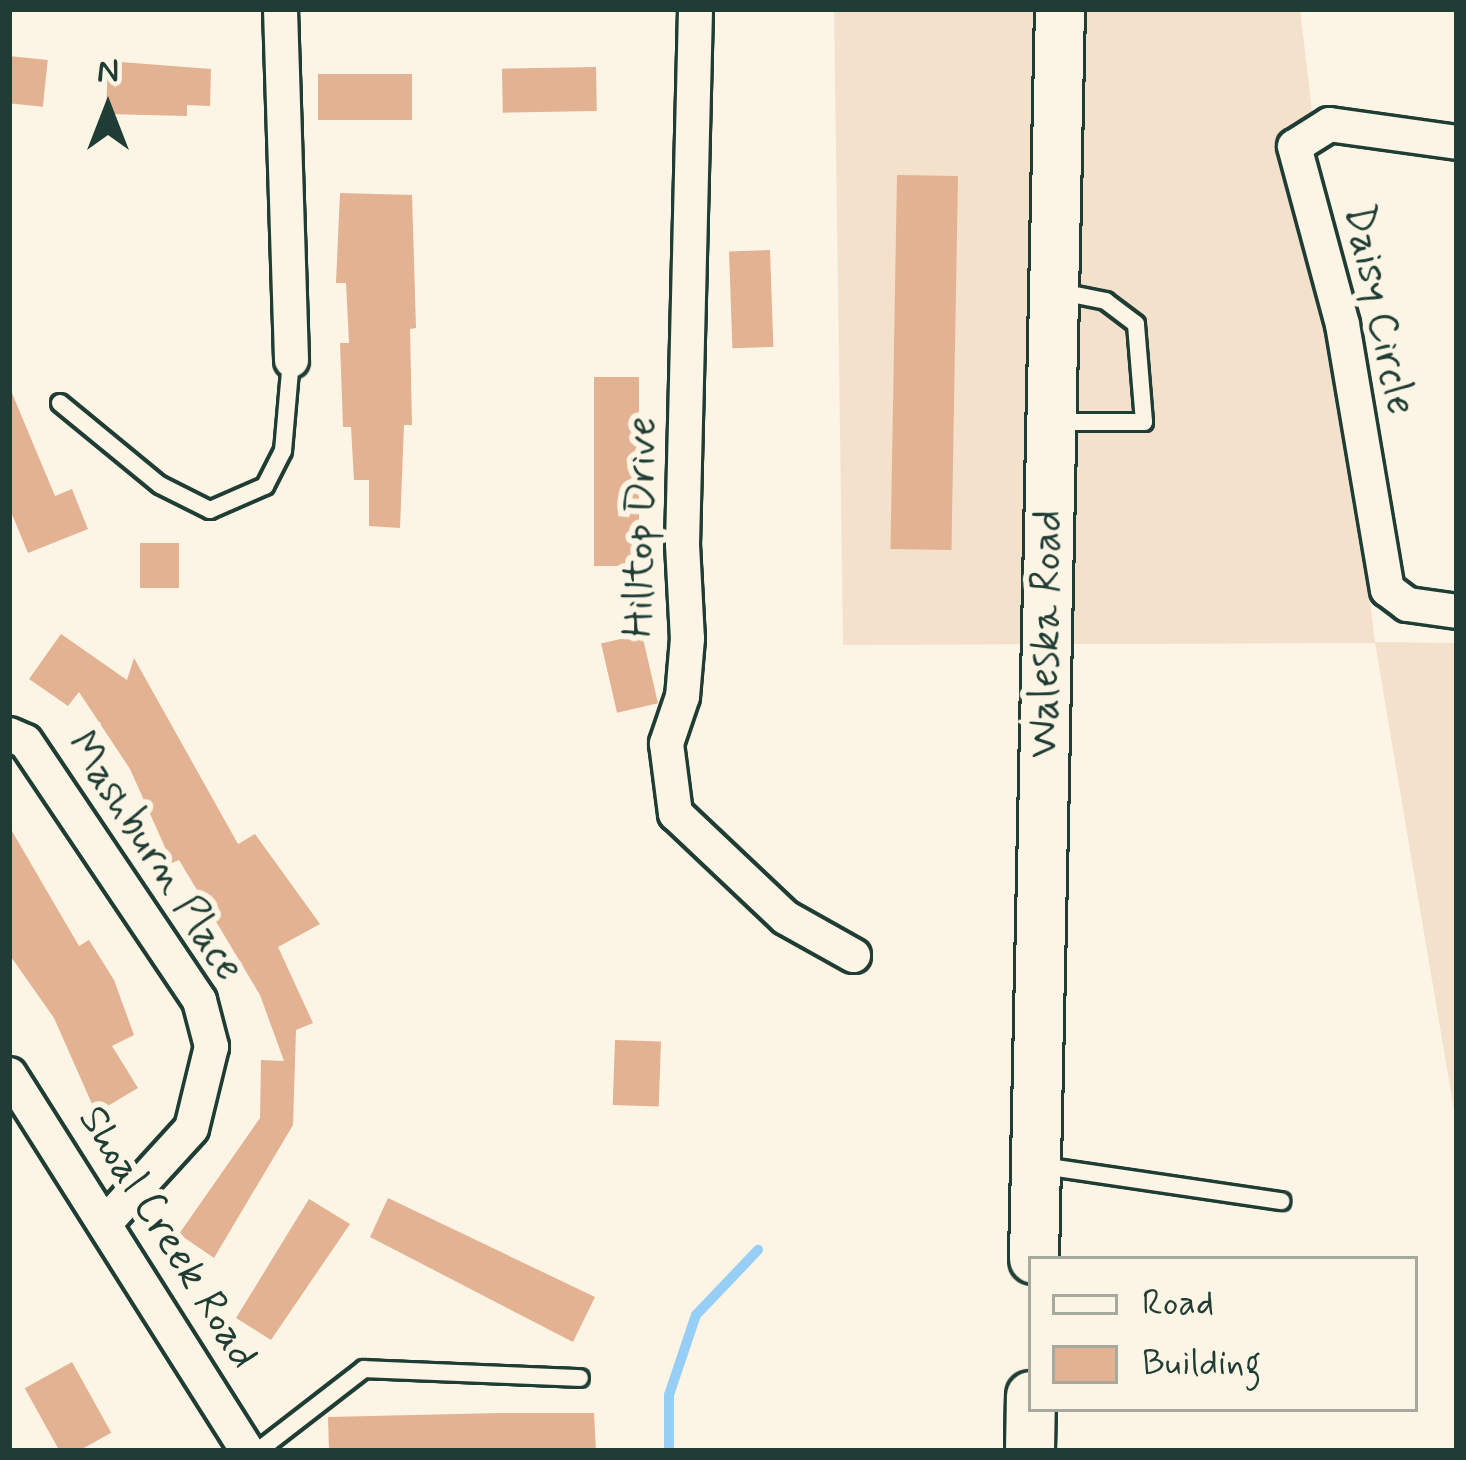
<!DOCTYPE html>
<style>
body{margin:0}
#map{position:relative;width:1466px;height:1460px;overflow:hidden;background:#fcf5e5;font-family:Mynerve,sans-serif}
div>[style]{position:absolute}
[style*='--x']{left:calc(var(--x)*1px);top:calc(var(--y)*1px);width:calc(var(--w)*1px);rotate:calc(var(--a)*1deg)}
.built>*{inset:0;background:#f4e1cc}
.stream>*{height:10px;margin:-5px;padding:0 5px;transform-origin:5px;border-radius:5px;background:#96cef5}
.building>*{inset:0;background:#e2b293;transform-origin:0 0}
.roads{filter:drop-shadow(3px 0 #1f3d34) drop-shadow(-3px 0 #1f3d34) drop-shadow(0 3px #1f3d34) drop-shadow(0 -3px #1f3d34)}
.lane>*{height:16px;margin:-8px;padding:0 8px;transform-origin:8px;border-radius:8px;background:#fcf5e5}
.street>*{height:33px;margin:-16.5px;padding:0 16.5px;transform-origin:16.5px;border-radius:16.5px;background:#fcf5e5}
.secondary>*{height:48px;margin:-24px;padding:0 24px;transform-origin:24px;border-radius:24px;background:#fcf5e5}
span{translate:-50% -50%;white-space:nowrap;text-align:center;line-height:1.15;-webkit-text-stroke:12px #fcf5e5;paint-order:stroke}
.street-label{font-size:42px;color:#1f3d34}
.frame{position:absolute;inset:0;border:12px solid #1f3d34;pointer-events:none}
.legend{position:absolute;left:1028px;top:1256px;width:390px;height:156px;box-sizing:border-box;background:#fcf5e5;border:3px solid #a4ab9e;margin:0;padding:15px 21px;list-style:none;font-size:36px;color:#1f3d34}
.legend li{display:flex;align-items:center;gap:24px;height:60px}
.legend b{width:60px;border:3px solid #a4ab9e}
.north{position:absolute;left:48px;top:48px;width:120px;height:120px;-webkit-text-stroke:9px #fcf5e5;paint-order:stroke;rotate:0deg;font-size:33px;font-weight:700;line-height:48px;text-align:center;color:#1f3d34}
.north::after{content:'';display:block;margin:auto;width:42px;height:54px;background:#1f3d34;clip-path:polygon(50% 0,100% 100%,50% 72%,0 100%)}
</style>
<div id="map">
<div class="built">
<div style="clip-path:polygon(834px 9px,1300px 9px,1375px 642px,1457px 643px,1457px 1128px,1375px 643px,843px 645px)"></div>
</div>
<div class="stream">
<div style="--x:669;--y:1451;--w:56;--a:-90"></div>
<div style="--x:669;--y:1395;--w:84;--a:-71.4"></div>
<div style="--x:696;--y:1315;--w:90;--a:-46.4"></div>
</div>
<div class="building">
<div style="left:9px;top:56px;width:39px;height:47px;rotate:6deg"></div>
<div style="clip-path:polygon(108px 61px,211px 69px,210px 106px,187px 105px,187px 116px,106px 114px)"></div>
<div style="left:596px;top:67px;width:44px;height:94px;rotate:89deg"></div>
<div style="left:318px;top:74px;width:94px;height:46px"></div>
<div style="left:897px;top:175px;width:61px;height:374px;rotate:1deg"></div>
<div style="clip-path:polygon(340px 193px,412px 195px,416px 328px,410px 329px,412px 425px,404px 425px,400px 528px,369px 526px,369px 480px,354px 480px,351px 427px,343px 427px,340px 343px,349px 343px,346px 283px,336px 283px)"></div>
<div style="left:770px;top:250px;width:97px;height:41px;rotate:88deg"></div>
<div style="left:594px;top:377px;width:45px;height:189px"></div>
<div style="clip-path:polygon(9px 386px,55px 496px,72px 489px,88px 529px,28px 553px,9px 507px)"></div>
<div style="left:140px;top:543px;width:39px;height:45px"></div>
<div style="clip-path:polygon(61px 634px,127px 680px,134px 658px,238px 844px,255px 834px,320px 924px,278px 947px,313px 1023px,296px 1030px,293px 1125px,214px 1258px,179px 1234px,260px 1118px,261px 1060px,284px 1061px,260px 995px,179px 860px,172px 863px,130px 769px,79px 692px,68px 706px,29px 679px)"></div>
<div style="left:642px;top:634px;width:71px;height:42px;rotate:77deg"></div>
<div style="clip-path:polygon(9px 826px,79px 946px,89px 940px,114px 980px,134px 1035px,112px 1046px,138px 1088px,96px 1113px,54px 1018px,9px 954px)"></div>
<div style="left:615px;top:1040px;width:46px;height:65px;rotate:2deg"></div>
<div style="clip-path:polygon(388px 1198px,595px 1297px,573px 1342px,370px 1237px)"></div>
<div style="clip-path:polygon(309px 1199px,350px 1224px,271px 1340px,236px 1318px)"></div>
<div style="left:72px;top:1362px;width:81px;height:54px;rotate:61deg"></div>
<div style="clip-path:polygon(500px 1413px,594px 1413px,596px 1451px,329px 1451px,328px 1417px)"></div>
</div>
<div class="roads">
<div class="lane">
<div style="--x:60;--y:403;--w:129;--a:39.4"></div>
<div style="--x:160;--y:485;--w:56;--a:26.6"></div>
<div style="--x:210;--y:510;--w:60;--a:-23.6"></div>
<div style="--x:265;--y:486;--w:39;--a:-63"></div>
<div style="--x:283;--y:451;--w:91;--a:-85"></div>
<div style="--x:1053;--y:422;--w:91;--a:0"></div>
<div style="--x:1144;--y:422;--w:98;--a:-94.7"></div>
<div style="--x:1136;--y:324;--w:38;--a:-143"></div>
<div style="--x:1106;--y:301;--w:46;--a:-168.7"></div>
<div style="--x:1043;--y:1166;--w:241;--a:8.4"></div>
<div style="--x:258;--y:1451;--w:134;--a:-37.7"></div>
<div style="--x:364;--y:1369;--w:216;--a:2.4"></div>
</div>
<div class="street">
<div style="--x:280;--y:9;--w:351;--a:88.2"></div>
<div style="--x:695;--y:9;--w:535;--a:91.39"></div>
<div style="--x:682;--y:544;--w:94;--a:87"></div>
<div style="--x:687;--y:638;--w:58;--a:94.9"></div>
<div style="--x:682;--y:696;--w:50;--a:108.8"></div>
<div style="--x:666;--y:743;--w:71;--a:82.7"></div>
<div style="--x:675;--y:813;--w:151;--a:43.4"></div>
<div style="--x:785;--y:917;--w:78;--a:29.2"></div>
<div style="--x:1457;--y:142;--w:129;--a:-172"></div>
<div style="--x:1329;--y:124;--w:41;--a:147.8"></div>
<div style="--x:1294;--y:146;--w:184;--a:74.9"></div>
<div style="--x:1342;--y:324;--w:269;--a:80.4"></div>
<div style="--x:1387;--y:589;--w:25;--a:37"></div>
<div style="--x:1407;--y:604;--w:50;--a:8"></div>
<div style="--x:9;--y:734;--w:17;--a:24"></div>
<div style="--x:25;--y:741;--w:312;--a:56.1"></div>
<div style="--x:199;--y:1000;--w:48;--a:75.4"></div>
<div style="--x:211;--y:1046;--w:84;--a:103.7"></div>
<div style="--x:191;--y:1128;--w:125;--a:132.4"></div>
<div style="--x:9;--y:1074;--w:446;--a:57.7"></div>
</div>
<div class="secondary">
<div style="--x:1034;--y:1259;--w:1250;--a:-88.81"></div>
<div style="--x:1030;--y:1451;--w:55;--a:-89"></div>
</div>
</div>
<div class="street-label">
<span style="left:1378px;top:310px;rotate:78deg">Daisy Circle</span>
<span style="left:642px;top:527px;rotate:-89deg">Hilltop Drive</span>
<span style="left:1047px;top:634px;rotate:-89deg">Waleska Road</span>
<span style="left:154px;top:857px;rotate:57deg">Mashburn Place</span>
<span style="left:167px;top:1238px;rotate:58deg">Shoal Creek Road</span>
</div>
<div class="frame"></div>
<ul class="legend">
<li><b style="height:15px;background:#fcf5e5"></b>Road</li>
<li><b style="height:33px;background:#e2b293"></b>Building</li>
</ul>
<div class="north">N</div>
</div>
